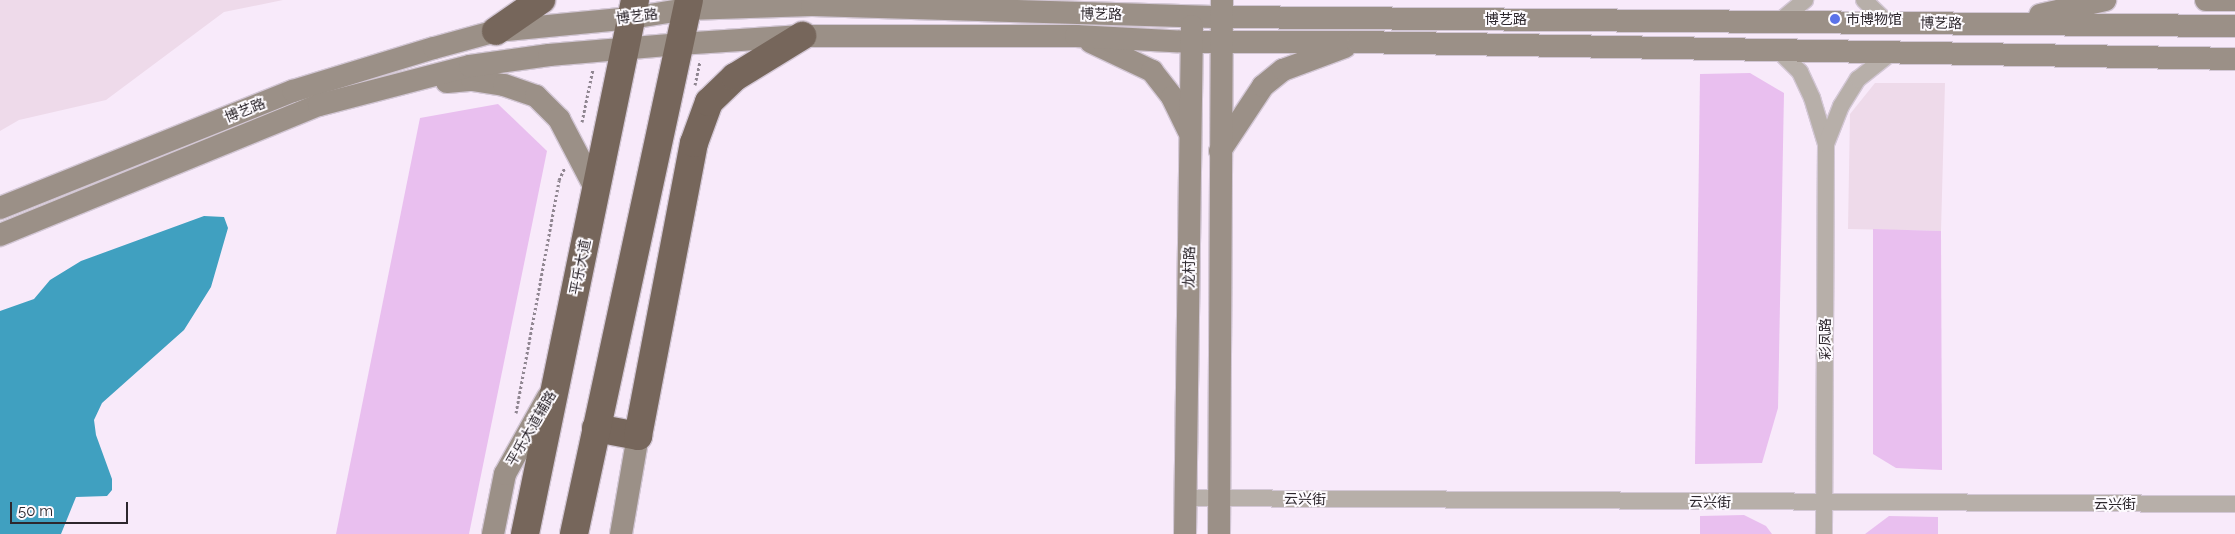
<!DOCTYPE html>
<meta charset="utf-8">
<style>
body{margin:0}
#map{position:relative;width:2235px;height:534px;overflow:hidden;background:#f8eafa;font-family:Raleway,"Noto Sans SC",sans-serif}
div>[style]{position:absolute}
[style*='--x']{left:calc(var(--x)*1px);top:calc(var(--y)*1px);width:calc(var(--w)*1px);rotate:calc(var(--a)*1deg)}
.commercial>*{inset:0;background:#eedaea}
.green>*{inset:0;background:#e9bfef}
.water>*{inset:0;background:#40a0c0}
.path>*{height:3px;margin-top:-1.5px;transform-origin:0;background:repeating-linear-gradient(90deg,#908691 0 2.5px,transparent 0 5px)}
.roads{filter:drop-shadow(1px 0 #d3c7d5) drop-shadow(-1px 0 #d3c7d5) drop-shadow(0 1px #d3c7d5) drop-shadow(0 -1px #d3c7d5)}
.street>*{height:16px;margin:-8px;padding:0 8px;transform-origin:8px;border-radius:8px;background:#b7afa9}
.secondary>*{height:22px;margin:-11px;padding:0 11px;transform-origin:11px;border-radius:11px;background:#9b9087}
.highway>*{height:28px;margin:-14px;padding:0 14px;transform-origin:14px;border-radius:14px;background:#76665b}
.dots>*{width:14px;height:14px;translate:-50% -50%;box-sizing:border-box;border:2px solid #fefbff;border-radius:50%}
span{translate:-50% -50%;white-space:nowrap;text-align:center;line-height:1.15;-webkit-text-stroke:4px #fefbff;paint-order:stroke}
.street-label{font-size:14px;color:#2d272d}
.poi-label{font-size:14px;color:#2d272d}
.left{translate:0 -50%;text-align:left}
.scale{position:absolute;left:10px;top:502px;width:118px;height:22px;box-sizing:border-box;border:2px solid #2d272d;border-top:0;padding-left:6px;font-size:15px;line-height:18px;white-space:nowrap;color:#2d272d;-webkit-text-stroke:4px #fefbff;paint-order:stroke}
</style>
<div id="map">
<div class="commercial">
<div style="clip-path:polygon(0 0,283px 0,224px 12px,106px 100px,19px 120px,0 131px)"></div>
<div style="clip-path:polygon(1875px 83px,1945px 83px,1941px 231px,1848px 229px,1850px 114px)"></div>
</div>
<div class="green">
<div style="clip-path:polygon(1750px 73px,1784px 93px,1778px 408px,1762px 463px,1695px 464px,1700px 74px)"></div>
<div style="clip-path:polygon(498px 104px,547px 151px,469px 534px,336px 534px,420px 118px)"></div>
<div style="clip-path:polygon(1873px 229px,1941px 231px,1942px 470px,1896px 468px,1873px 454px)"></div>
<div style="clip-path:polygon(1744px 515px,1766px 526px,1772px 534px,1700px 534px,1700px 516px)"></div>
<div style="clip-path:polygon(1889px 516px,1938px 517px,1938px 534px,1865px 534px)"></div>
</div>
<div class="water">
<div style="clip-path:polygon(204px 216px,224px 217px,228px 228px,211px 287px,184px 330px,102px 403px,94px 420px,96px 435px,112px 479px,112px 490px,107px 496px,76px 497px,61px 534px,0 534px,0 311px,34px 299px,50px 280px,81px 261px)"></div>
</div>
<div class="path">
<div style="--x:695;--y:85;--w:25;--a:-78"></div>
<div style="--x:582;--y:122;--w:54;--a:-78.3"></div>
<div style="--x:516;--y:413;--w:237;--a:-79.5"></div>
<div style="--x:559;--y:180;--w:14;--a:-65"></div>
</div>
<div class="roads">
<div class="street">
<div style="--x:1864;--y:0;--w:32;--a:44"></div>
<div style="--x:1780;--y:21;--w:33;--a:-40"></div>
<div style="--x:1779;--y:51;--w:30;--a:45"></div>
<div style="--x:1800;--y:72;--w:29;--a:65"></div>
<div style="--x:1812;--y:98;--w:48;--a:73.1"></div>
<div style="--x:1826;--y:144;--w:390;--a:90.3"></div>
<div style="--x:1826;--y:144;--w:41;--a:-68.5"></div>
<div style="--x:1841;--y:106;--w:32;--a:-58"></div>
<div style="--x:1858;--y:79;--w:42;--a:-38.2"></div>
<div style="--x:1185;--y:498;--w:1050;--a:0.33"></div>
</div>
<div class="secondary">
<div style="--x:2206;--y:0;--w:29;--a:0"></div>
<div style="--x:2040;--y:15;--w:67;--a:-13"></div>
<div style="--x:1091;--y:42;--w:68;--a:25.4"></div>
<div style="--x:1152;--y:71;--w:33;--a:52"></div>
<div style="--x:1172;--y:97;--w:37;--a:64"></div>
<div style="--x:447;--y:82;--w:25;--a:-5"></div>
<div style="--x:472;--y:80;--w:32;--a:9"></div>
<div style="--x:504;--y:85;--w:34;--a:19"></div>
<div style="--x:536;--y:96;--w:33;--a:45"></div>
<div style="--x:559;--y:119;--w:78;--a:62.4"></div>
<div style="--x:1220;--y:151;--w:78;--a:-56.5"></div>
<div style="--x:1263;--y:86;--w:26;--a:-39"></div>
<div style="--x:1283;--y:70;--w:66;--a:-20.4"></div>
<div style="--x:0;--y:208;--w:315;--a:-21.8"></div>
<div style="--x:293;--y:91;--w:147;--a:-17"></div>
<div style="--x:434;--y:48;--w:64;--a:-15.3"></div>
<div style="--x:496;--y:31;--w:136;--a:-5.5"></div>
<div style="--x:631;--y:18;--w:57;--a:-9.1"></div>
<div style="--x:687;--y:9;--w:125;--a:-1.8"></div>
<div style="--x:812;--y:5;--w:410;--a:1.7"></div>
<div style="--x:1222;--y:17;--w:1013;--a:0.51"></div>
<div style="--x:0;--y:235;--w:344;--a:-22.2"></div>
<div style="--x:319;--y:105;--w:156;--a:-14.5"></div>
<div style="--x:470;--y:66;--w:80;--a:-7.9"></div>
<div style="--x:549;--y:55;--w:130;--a:-4.8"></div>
<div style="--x:679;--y:44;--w:123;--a:-3.7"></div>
<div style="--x:802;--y:36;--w:274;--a:0"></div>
<div style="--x:1076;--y:36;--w:115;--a:3"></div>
<div style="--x:1191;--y:42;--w:167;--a:0"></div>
<div style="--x:1358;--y:42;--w:877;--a:1.11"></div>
<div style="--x:493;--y:534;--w:61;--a:-78.7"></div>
<div style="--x:505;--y:474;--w:88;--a:-60.8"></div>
<div style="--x:621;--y:534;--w:99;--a:-80.2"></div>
<div style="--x:1185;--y:534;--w:508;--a:-89.21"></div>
<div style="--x:1219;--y:534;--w:534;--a:-89.68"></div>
</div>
<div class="highway">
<div style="--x:496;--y:31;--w:55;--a:-34.6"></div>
<div style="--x:596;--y:428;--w:43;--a:10.8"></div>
<div style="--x:638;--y:436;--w:298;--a:-79.2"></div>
<div style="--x:694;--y:143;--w:44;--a:-69.9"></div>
<div style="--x:709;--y:102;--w:36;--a:-44"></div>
<div style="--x:735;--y:77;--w:79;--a:-31.5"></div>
<div style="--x:525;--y:534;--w:545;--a:-78.36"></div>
<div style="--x:574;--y:534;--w:546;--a:-77.85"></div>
</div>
</div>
<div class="dots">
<div style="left:1835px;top:19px;background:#5b72e9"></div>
</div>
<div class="street-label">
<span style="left:1101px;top:14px;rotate:1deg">博艺路</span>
<span style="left:637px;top:16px;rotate:-7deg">博艺路</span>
<span style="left:1506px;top:19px">博艺路</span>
<span style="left:1941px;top:23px;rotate:1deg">博艺路</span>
<span style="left:245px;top:110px;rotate:-22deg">博艺路</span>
<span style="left:580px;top:267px;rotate:-79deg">平乐大道</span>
<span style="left:1189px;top:267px;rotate:-89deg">龙村路</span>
<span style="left:1825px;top:339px;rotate:-90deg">彩凤路</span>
<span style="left:531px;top:428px;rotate:-60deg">平乐大道辅路</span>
<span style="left:1305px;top:499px;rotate:1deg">云兴街</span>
<span style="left:1710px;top:502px;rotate:1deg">云兴街</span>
<span style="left:2115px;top:504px">云兴街</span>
</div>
<div class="poi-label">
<span class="left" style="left:1846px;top:19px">市博物馆</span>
</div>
<div class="scale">50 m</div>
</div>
